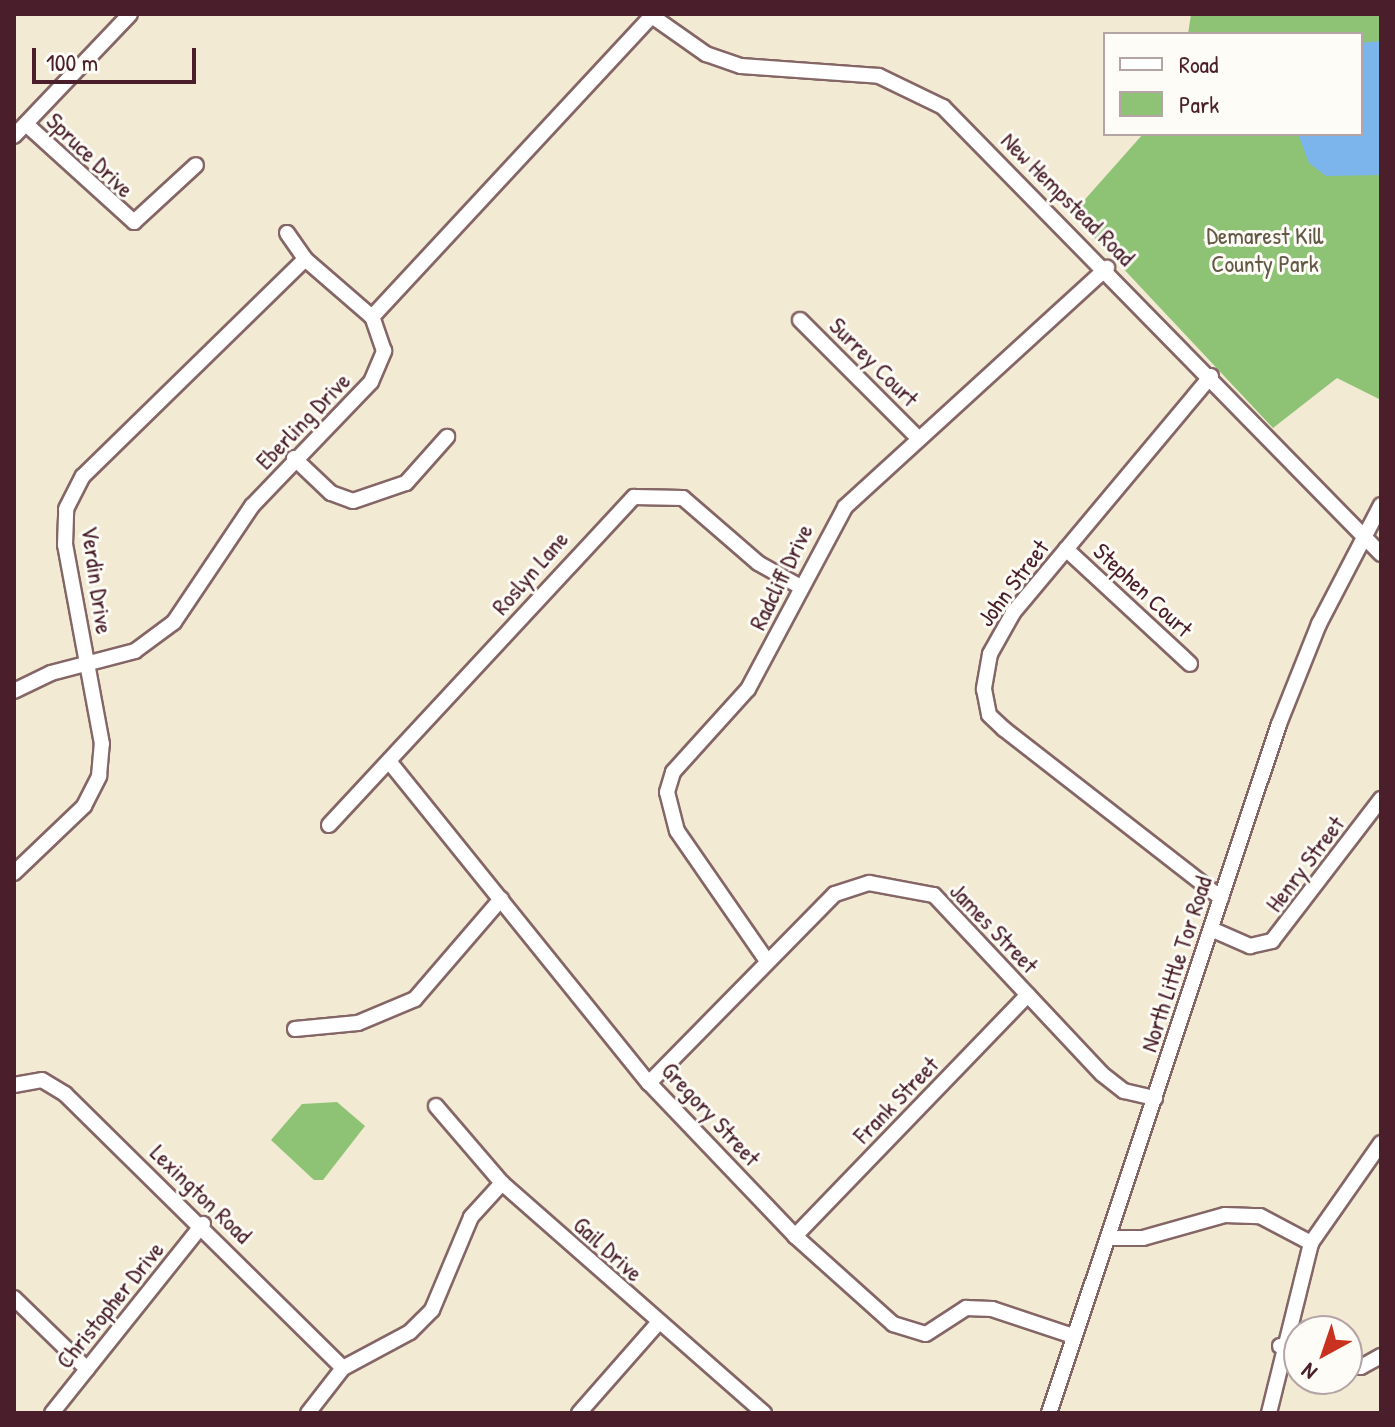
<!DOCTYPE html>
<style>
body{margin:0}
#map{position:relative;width:1395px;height:1427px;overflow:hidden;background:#f3ead4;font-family:"Patrick Hand",sans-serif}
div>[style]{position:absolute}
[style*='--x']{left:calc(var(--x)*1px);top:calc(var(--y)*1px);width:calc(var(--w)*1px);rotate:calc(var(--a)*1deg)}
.green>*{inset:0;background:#8ec375}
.water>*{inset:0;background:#7cb5ec}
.roads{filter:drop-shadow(2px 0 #856666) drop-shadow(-2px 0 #856666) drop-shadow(0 2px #856666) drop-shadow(0 -2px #856666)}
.minor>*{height:14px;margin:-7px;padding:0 7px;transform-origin:7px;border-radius:7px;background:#fff}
span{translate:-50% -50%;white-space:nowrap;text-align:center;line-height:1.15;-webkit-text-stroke:6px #fdfcf7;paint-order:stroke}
.street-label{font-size:24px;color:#4a1f2b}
.park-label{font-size:24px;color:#625845}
.frame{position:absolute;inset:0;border:16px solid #4a1f2b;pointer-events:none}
.legend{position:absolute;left:1103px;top:32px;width:260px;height:104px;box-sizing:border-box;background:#fdfcf7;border:2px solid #b5a4a5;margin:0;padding:10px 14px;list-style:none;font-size:24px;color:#4a1f2b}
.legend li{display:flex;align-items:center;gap:16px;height:40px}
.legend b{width:40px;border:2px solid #b5a4a5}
.north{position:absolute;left:1283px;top:1315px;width:80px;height:80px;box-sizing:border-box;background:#fdfcf7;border:2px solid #b5a4a5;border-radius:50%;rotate:220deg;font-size:22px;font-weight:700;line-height:32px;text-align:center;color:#4a1f2b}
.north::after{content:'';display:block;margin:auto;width:28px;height:36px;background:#c8321e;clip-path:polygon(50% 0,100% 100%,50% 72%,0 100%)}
.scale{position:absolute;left:32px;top:48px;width:164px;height:36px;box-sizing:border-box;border:4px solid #4a1f2b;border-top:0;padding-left:10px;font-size:24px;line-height:28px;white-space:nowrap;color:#4a1f2b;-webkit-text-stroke:6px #fdfcf7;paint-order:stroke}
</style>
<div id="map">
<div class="green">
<div style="clip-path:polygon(1191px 14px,1381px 14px,1381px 400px,1337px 378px,1273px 428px,1072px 214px,1143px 134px,1361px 134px,1361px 34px,1188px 34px)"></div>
<div style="clip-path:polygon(337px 1102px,365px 1126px,323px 1180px,314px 1180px,271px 1140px,302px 1104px)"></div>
</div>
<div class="water">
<div style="clip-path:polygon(1381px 41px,1381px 175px,1326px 176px,1309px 163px,1298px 134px,1361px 134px,1361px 43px)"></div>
</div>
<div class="roads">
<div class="minor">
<div style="--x:649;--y:14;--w:70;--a:35.1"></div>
<div style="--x:706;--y:54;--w:37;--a:19"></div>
<div style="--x:741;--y:66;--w:138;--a:4.1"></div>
<div style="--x:879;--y:76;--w:71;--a:25.8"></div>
<div style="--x:943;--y:107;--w:626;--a:45.58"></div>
<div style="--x:26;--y:124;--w:146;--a:42.2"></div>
<div style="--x:134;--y:222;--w:84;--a:-42.6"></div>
<div style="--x:14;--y:136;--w:168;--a:-46.4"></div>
<div style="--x:287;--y:233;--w:32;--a:55"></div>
<div style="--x:305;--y:259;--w:89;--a:40.9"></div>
<div style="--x:800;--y:320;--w:164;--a:45"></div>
<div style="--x:1211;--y:376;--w:309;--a:129.9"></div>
<div style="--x:1013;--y:613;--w:47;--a:119.3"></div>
<div style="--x:990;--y:654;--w:36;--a:100"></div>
<div style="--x:984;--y:689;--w:26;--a:79"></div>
<div style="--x:989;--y:715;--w:21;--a:43"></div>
<div style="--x:1004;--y:729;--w:275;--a:37.9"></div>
<div style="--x:294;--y:458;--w:51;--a:43.4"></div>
<div style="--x:331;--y:493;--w:23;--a:20"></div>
<div style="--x:353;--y:501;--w:56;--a:-18.8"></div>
<div style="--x:406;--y:483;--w:62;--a:-48.3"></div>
<div style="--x:1066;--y:549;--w:169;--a:42.8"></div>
<div style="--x:14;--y:691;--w:41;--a:-25.9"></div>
<div style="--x:51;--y:673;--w:87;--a:-14.7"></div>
<div style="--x:135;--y:651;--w:49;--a:-36.6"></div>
<div style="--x:174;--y:622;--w:140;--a:-56.1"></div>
<div style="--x:252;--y:506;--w:172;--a:-46.2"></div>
<div style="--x:371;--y:382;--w:34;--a:-67"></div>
<div style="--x:384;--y:351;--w:36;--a:-109"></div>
<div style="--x:372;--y:317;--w:410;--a:-47.1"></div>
<div style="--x:392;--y:765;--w:409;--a:51.1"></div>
<div style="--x:649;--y:1083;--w:211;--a:46.3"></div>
<div style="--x:795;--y:1236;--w:132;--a:41.9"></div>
<div style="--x:893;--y:1324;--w:34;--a:17"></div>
<div style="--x:926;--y:1334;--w:48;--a:-33"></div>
<div style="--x:966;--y:1308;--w:26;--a:2"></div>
<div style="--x:992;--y:1309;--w:85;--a:18.4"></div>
<div style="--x:329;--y:825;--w:448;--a:-47.1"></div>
<div style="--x:634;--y:497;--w:49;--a:1.2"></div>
<div style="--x:683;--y:498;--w:99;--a:40.9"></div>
<div style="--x:758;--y:563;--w:47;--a:29.3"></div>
<div style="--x:14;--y:873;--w:97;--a:-43.7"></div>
<div style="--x:84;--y:806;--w:34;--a:-63"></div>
<div style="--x:99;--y:776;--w:32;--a:-85"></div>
<div style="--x:102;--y:744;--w:202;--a:-100.5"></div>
<div style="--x:65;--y:545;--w:36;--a:-88"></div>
<div style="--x:66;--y:509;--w:37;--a:-63"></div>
<div style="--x:83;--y:476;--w:310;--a:-44.3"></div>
<div style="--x:1211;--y:929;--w:43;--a:23.6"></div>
<div style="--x:1250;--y:946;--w:23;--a:-13"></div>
<div style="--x:1272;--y:941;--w:179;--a:-52.5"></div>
<div style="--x:767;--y:961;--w:158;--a:-124.7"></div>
<div style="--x:677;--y:831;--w:40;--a:-104.4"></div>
<div style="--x:667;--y:792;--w:21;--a:-73"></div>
<div style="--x:673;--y:772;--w:112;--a:-47.9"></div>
<div style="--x:748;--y:689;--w:206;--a:-61.9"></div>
<div style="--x:845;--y:507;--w:355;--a:-42.4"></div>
<div style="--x:295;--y:1029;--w:63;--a:-5.4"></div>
<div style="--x:358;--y:1023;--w:62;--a:-22.8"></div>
<div style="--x:415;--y:999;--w:132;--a:-49.3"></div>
<div style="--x:649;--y:1083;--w:265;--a:-45.5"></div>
<div style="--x:835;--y:894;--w:36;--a:-18"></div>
<div style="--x:869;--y:883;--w:66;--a:10.5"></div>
<div style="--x:934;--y:895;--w:245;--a:46.8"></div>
<div style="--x:1102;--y:1074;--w:28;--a:38"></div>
<div style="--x:1124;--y:1091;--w:32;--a:13"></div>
<div style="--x:14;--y:1085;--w:28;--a:-10"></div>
<div style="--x:42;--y:1080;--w:27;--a:31"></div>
<div style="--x:65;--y:1094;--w:390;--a:44.6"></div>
<div style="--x:436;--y:1106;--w:101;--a:49.4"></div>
<div style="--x:502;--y:1183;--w:349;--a:41.3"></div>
<div style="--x:795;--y:1236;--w:335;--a:-46"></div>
<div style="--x:1109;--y:1238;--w:34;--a:0"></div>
<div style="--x:1143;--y:1238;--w:85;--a:-15.7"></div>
<div style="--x:1225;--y:1215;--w:35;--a:2"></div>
<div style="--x:1260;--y:1216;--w:58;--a:27.9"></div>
<div style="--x:14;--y:1298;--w:102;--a:44.2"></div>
<div style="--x:1280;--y:1346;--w:20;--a:18"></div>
<div style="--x:1347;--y:1365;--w:14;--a:8"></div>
<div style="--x:1361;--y:1367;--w:23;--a:-29"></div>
<div style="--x:52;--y:1413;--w:242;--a:-51.4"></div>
<div style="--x:308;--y:1413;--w:57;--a:-52.1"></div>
<div style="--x:343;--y:1368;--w:76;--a:-28.2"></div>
<div style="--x:410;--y:1332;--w:31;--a:-45"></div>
<div style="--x:432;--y:1310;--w:101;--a:-67.2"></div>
<div style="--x:471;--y:1217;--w:46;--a:-47.6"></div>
<div style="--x:579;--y:1413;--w:120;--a:-48.7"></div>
<div style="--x:1049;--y:1413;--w:726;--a:-71.54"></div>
<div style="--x:1279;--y:724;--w:108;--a:-68.2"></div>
<div style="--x:1319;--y:624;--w:134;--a:-62.5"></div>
<div style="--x:1269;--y:1413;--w:175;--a:-76.1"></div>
<div style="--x:1311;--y:1243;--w:122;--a:-55"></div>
</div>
</div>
<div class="street-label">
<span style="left:90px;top:155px;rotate:44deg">Spruce Drive</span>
<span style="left:1068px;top:199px;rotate:45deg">New Hempstead Road</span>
<span style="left:874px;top:362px;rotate:45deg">Surrey Court</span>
<span style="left:303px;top:421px;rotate:-46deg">Eberling Drive</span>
<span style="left:530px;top:573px;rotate:-49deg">Roslyn Lane</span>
<span style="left:781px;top:577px;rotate:-64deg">Radcliff Drive</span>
<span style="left:97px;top:580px;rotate:82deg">Verdin Drive</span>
<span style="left:1013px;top:583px;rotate:-53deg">John Street</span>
<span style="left:1143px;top:590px;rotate:43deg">Stephen Court</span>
<span style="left:1305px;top:864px;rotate:-53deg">Henry Street</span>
<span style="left:994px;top:928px;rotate:46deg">James Street</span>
<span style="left:1176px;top:964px;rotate:-72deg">North Little Tor Road</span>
<span style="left:896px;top:1100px;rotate:-46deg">Frank Street</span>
<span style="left:711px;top:1114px;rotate:47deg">Gregory Street</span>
<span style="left:201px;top:1194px;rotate:44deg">Lexington Road</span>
<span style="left:608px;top:1249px;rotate:42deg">Gail Drive</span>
<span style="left:110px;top:1305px;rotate:-51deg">Christopher Drive</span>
</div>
<div class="park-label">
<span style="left:1265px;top:250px">Demarest Kill<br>County Park</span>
</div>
<div class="frame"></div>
<ul class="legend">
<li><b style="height:10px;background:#fff"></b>Road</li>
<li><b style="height:22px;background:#8ec375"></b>Park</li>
</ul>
<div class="north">N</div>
<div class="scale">100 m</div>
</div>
